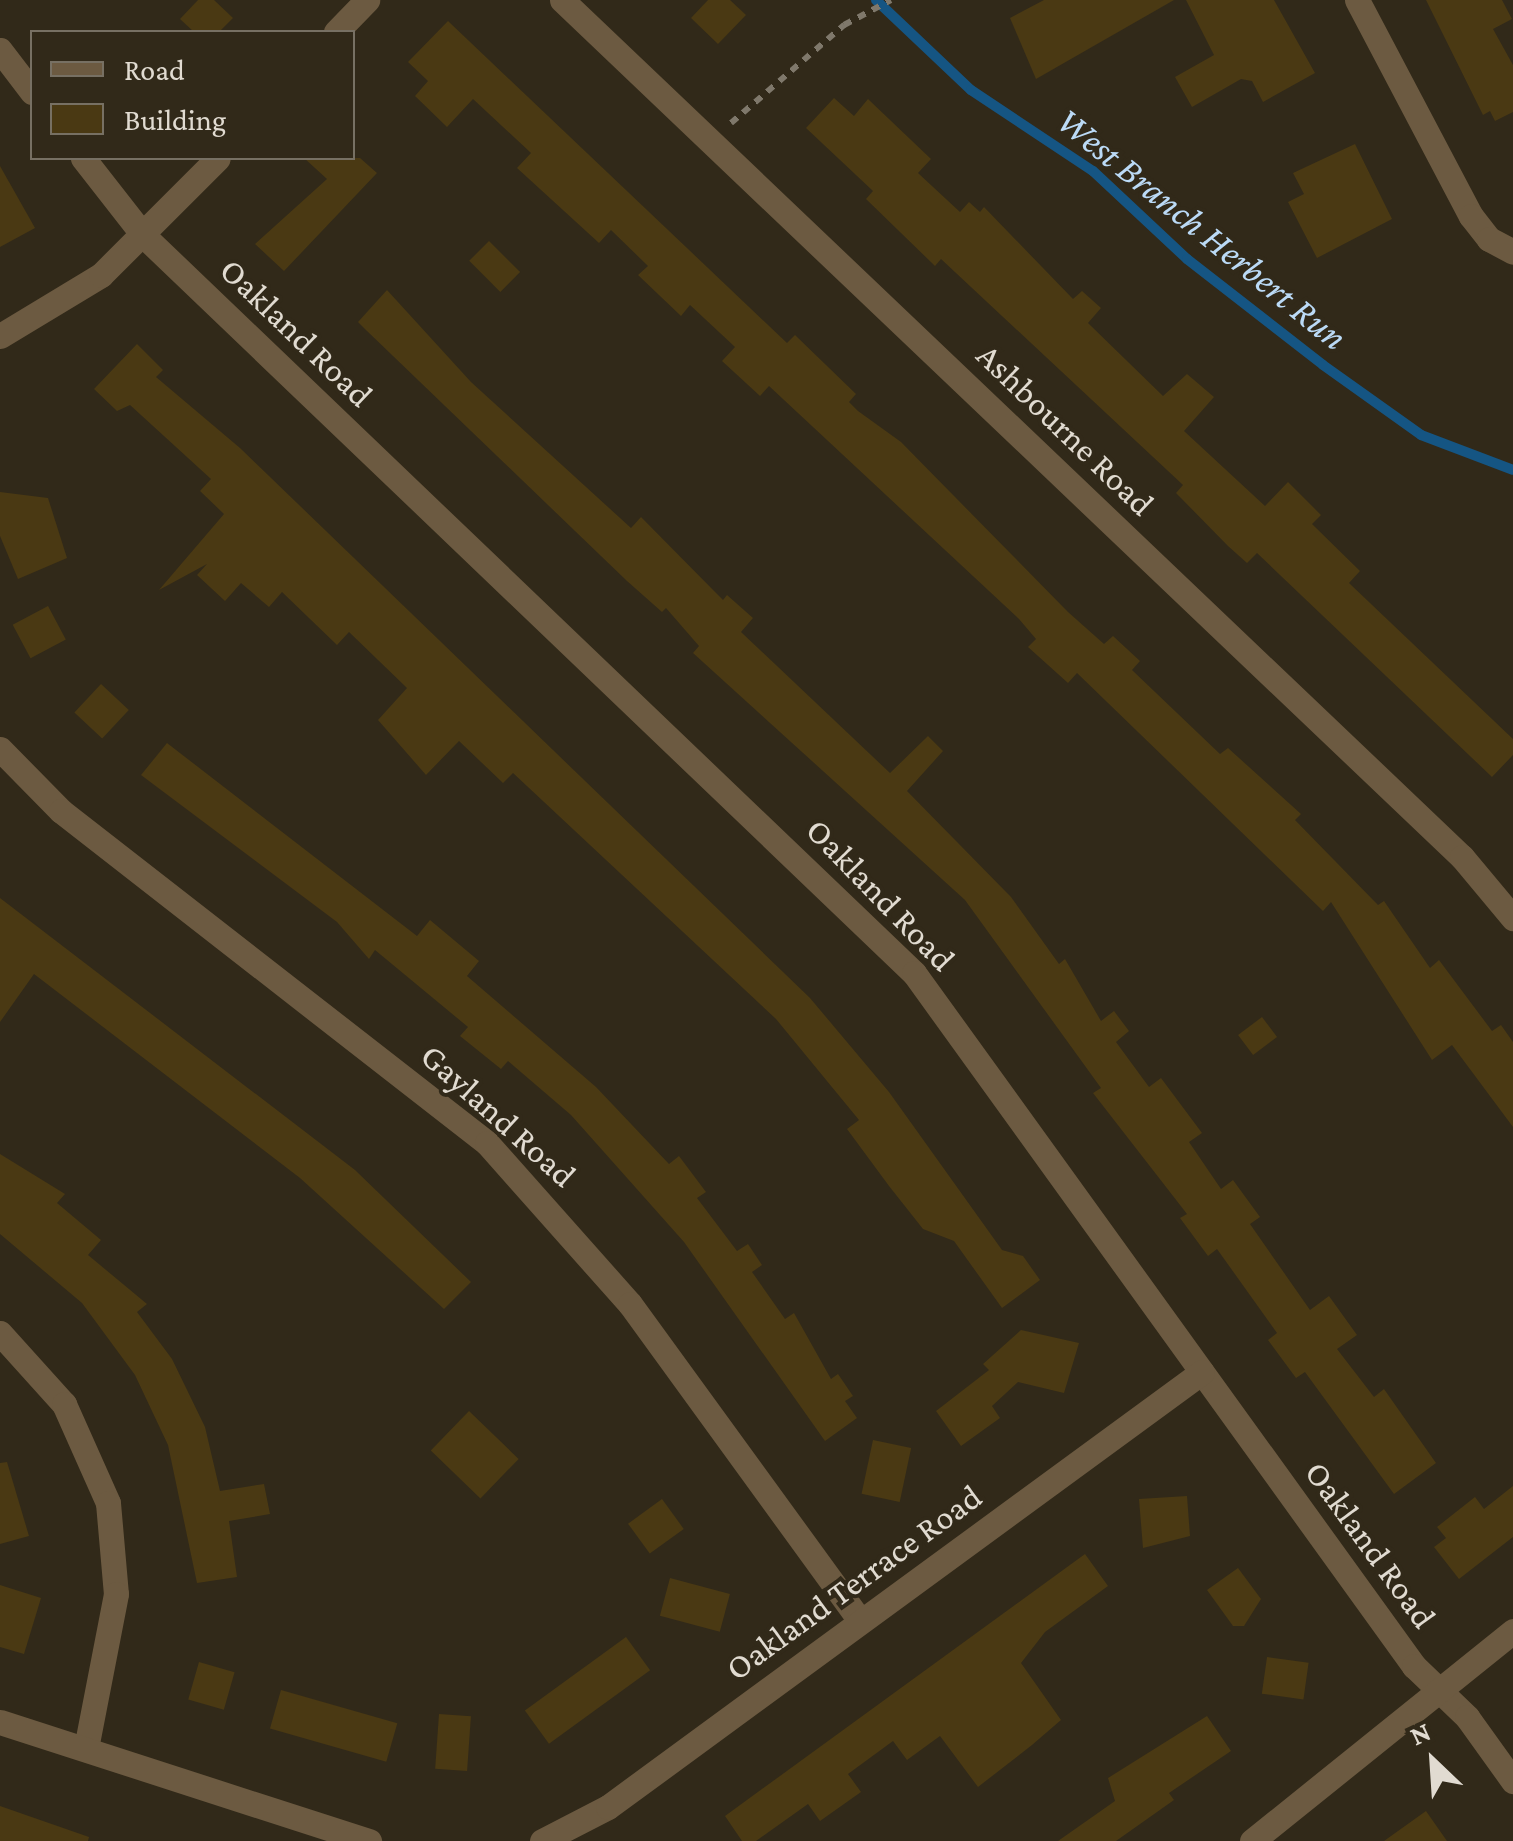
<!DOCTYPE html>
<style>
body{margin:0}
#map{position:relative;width:1513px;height:1841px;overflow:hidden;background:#312919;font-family:"Crimson Pro",serif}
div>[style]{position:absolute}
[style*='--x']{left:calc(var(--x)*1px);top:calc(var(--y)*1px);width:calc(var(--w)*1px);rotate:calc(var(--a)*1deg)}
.stream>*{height:10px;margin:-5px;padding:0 5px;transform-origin:5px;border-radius:5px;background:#155583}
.building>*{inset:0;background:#4a3913;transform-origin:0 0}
.path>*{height:6px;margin-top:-3px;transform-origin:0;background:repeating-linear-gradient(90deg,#7f786b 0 8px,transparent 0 16px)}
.minor>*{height:25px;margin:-12.5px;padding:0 12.5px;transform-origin:12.5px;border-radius:12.5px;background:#6c5a41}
span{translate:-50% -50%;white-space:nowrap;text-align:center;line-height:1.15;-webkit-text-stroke:8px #312919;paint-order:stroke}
.street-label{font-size:35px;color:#e1dbd1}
.water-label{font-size:38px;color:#bbdaf6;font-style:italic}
.legend{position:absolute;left:30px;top:30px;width:325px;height:130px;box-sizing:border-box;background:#312919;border:2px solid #777063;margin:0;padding:12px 18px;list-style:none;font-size:30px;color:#e1dbd1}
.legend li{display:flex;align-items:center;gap:20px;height:50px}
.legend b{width:50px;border:2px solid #777063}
.north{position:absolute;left:1383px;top:1711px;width:100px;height:100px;-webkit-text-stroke:8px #312919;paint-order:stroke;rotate:335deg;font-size:28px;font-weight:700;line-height:40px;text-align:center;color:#e1dbd1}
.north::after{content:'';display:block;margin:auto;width:35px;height:45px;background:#e1dbd1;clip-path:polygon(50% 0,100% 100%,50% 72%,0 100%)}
</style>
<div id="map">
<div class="stream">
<div style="--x:876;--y:0;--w:131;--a:43.5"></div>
<div style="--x:971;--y:90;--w:146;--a:33.6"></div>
<div style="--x:1093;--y:171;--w:129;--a:43.1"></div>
<div style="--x:1187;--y:259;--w:172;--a:37.9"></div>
<div style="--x:1323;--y:365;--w:120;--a:35.5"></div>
<div style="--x:1421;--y:435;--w:98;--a:20.8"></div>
</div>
<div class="building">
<div style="clip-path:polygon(198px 0,214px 0,233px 18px,219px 32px,194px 32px,180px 19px)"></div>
<div style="clip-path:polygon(708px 0,730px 0,746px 15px,718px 44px,691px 18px)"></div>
<div style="clip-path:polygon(1044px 0,1174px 0,1036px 79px,1010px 18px)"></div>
<div style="clip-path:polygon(1186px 0,1274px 0,1315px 73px,1263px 102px,1252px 81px,1241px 79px,1192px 107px,1175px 77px,1214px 55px)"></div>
<div style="clip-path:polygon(1426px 0,1502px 0,1512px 19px,1493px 29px,1513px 65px,1513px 112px,1495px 121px,1490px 111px,1483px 115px)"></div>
<div style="clip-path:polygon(448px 21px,787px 343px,795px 335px,856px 394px,849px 402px,858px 411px,901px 442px,1068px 612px,1104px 644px,1113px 636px,1140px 661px,1132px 670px,1220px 754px,1228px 748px,1301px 814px,1295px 820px,1378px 905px,1384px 901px,1430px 968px,1439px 960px,1492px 1031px,1501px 1025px,1513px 1042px,1513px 1127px,1452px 1045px,1432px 1060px,1331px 902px,1323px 911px,1077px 673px,1068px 683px,1028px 647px,1036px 639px,1019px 619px,769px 386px,760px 396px,722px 361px,735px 347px,690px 305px,681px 316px,638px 275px,648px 266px,611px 230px,599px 243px,517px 168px,531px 153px,473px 99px,447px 127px,415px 96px,428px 81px,408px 62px)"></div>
<div style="clip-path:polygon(834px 98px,854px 116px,868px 99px,931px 159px,918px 173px,960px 212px,969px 202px,980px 212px,984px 207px,1073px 299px,1082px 291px,1101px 308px,1088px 323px,1163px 396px,1187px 374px,1214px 397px,1184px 431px,1265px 506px,1288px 482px,1321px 515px,1312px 524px,1360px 571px,1349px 583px,1513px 739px,1513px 755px,1492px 777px,1257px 553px,1247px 563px,1228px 546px,1176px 493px,1183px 485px,941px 259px,935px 266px,866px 199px,873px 191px,806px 128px)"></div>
<div style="clip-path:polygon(1355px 144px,1392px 219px,1317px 258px,1288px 202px,1304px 194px,1293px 173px)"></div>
<div style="clip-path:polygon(304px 158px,360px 158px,377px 173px,284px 271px,255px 244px,327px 179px)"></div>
<div style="clip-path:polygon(0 166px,35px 228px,0 247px)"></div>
<div style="left:489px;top:241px;width:44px;height:28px;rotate:45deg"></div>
<div style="clip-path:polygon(387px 290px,471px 382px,631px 528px,641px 517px,723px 600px,727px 595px,753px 618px,741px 632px,890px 773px,928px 736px,943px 751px,907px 791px,1011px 897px,1059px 964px,1065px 959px,1101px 1021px,1114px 1011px,1129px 1031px,1116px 1042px,1149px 1087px,1161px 1078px,1202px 1133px,1189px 1142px,1221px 1189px,1233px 1180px,1260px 1217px,1250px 1224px,1310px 1310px,1329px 1296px,1357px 1335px,1337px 1349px,1374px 1397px,1384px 1389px,1436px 1463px,1394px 1494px,1305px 1372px,1296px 1378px,1268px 1340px,1277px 1333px,1217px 1249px,1208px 1256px,1180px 1218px,1187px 1214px,1093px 1093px,1101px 1088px,965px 900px,693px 653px,699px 646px,666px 608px,662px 612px,627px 581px,367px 331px,358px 322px)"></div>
<div style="clip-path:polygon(137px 344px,163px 370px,156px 377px,240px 448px,810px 998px,889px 1092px,1002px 1250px,1023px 1256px,1040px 1280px,1002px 1308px,954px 1241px,923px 1229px,889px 1186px,847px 1129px,859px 1120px,776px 1019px,513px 773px,503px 783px,459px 741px,426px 775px,378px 720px,407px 688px,349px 632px,337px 645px,282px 592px,269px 607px,241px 583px,225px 601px,197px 575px,207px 564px,159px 590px,224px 514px,200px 491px,211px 479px,130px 405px,117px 411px,94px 389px)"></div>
<div style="clip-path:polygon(0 492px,48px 498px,67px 558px,18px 579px,0 536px)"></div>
<div style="left:48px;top:606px;width:38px;height:40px;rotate:62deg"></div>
<div style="left:101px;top:684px;width:38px;height:39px;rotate:43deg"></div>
<div style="clip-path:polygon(167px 743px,417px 936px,430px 920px,479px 961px,467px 976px,596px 1087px,669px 1164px,679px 1156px,706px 1192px,697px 1198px,737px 1251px,748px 1244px,762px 1265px,752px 1272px,785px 1319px,794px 1313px,831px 1379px,838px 1374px,853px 1396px,845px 1401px,857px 1418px,825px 1441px,684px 1242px,571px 1115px,508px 1061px,501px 1069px,460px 1036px,468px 1027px,375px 950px,369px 959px,337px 922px,141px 775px)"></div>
<div style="clip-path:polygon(0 898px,355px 1170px,471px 1282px,444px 1309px,300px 1178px,34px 974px,0 1022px)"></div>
<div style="left:1262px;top:1017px;width:25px;height:30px;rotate:53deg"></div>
<div style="clip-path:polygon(0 1154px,65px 1194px,57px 1203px,101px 1240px,88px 1255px,147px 1304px,137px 1312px,172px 1359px,205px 1427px,220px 1491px,264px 1484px,270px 1514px,229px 1521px,237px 1577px,197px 1583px,168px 1445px,135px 1375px,82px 1303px,0 1234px)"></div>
<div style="clip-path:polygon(1021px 1330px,1079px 1343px,1064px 1393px,1018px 1382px,992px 1406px,1000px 1418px,961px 1446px,936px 1411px,989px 1370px,983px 1364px)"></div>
<div style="left:469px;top:1411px;width:69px;height:55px;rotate:44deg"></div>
<div style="left:873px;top:1440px;width:39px;height:55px;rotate:12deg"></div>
<div style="clip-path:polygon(7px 1462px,29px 1536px,0 1544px,0 1463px)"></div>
<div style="clip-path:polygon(1513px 1486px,1513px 1537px,1459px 1579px,1434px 1547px,1446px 1538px,1437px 1527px,1475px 1497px,1484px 1509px)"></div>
<div style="clip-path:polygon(1187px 1496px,1190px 1536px,1143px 1548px,1139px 1499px)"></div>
<div style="left:662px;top:1499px;width:37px;height:42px;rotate:54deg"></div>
<div style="clip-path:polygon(1085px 1554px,1108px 1586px,1045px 1632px,1021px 1663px,1061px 1720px,1032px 1745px,978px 1787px,940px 1736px,907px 1760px,893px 1741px,848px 1774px,861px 1792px,820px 1821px,808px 1804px,756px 1841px,742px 1841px,725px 1816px)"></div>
<div style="clip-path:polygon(1238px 1568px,1261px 1599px,1244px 1626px,1233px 1626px,1207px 1590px)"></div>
<div style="left:670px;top:1578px;width:62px;height:39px;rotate:15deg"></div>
<div style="clip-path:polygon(0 1585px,41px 1598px,24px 1654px,0 1647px)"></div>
<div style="left:626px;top:1637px;width:41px;height:125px;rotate:54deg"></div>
<div style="left:1267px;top:1657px;width:42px;height:37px;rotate:8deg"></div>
<div style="left:199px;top:1662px;width:37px;height:39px;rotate:16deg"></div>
<div style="left:281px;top:1690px;width:121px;height:40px;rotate:16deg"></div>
<div style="left:439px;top:1714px;width:32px;height:55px;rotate:4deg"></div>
<div style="clip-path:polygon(1207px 1716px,1231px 1751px,1169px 1793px,1174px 1800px,1116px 1841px,1058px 1841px,1115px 1801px,1108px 1778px)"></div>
<div style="clip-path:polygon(0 1806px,89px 1837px,88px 1841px,0 1841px)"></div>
<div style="clip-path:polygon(1426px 1811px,1447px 1841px,1384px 1841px)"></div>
</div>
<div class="path">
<div style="--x:731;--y:123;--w:150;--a:-40.9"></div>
<div style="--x:844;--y:25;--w:53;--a:-28"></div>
</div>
<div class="minor">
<div style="--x:562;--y:0;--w:1243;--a:43.6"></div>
<div style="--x:1462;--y:857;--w:80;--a:50.1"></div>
<div style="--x:1357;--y:0;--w:244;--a:62.2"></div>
<div style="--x:1471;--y:216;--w:29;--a:52"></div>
<div style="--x:1489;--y:239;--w:27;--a:28"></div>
<div style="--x:336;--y:32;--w:45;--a:-45.9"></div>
<div style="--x:0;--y:50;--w:53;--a:52.7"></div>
<div style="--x:83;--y:158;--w:99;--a:52"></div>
<div style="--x:144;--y:236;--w:1066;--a:43.75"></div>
<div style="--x:914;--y:973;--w:855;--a:54.19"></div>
<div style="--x:1414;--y:1666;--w:74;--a:43.9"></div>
<div style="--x:1467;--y:1717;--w:79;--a:54.3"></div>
<div style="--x:0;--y:336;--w:118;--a:-31.1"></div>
<div style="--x:101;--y:275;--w:165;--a:-45"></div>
<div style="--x:0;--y:749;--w:87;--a:45.5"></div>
<div style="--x:61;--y:811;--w:540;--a:37.93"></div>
<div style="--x:487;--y:1143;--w:215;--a:48.4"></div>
<div style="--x:630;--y:1304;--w:392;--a:54"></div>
<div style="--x:0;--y:1333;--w:96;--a:48"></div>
<div style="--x:64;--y:1404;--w:108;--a:66"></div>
<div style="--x:108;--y:1503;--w:91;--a:85"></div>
<div style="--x:116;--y:1594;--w:158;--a:101"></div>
<div style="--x:0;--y:1722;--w:388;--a:17.9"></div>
<div style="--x:542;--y:1841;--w:74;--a:-27.3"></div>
<div style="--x:608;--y:1807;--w:736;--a:-36.22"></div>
<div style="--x:1252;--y:1841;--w:335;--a:-38.8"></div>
</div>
<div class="street-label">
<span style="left:296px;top:333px;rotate:44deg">Oakland Road</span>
<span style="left:1065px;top:430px;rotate:44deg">Ashbourne Road</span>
<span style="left:880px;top:895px;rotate:46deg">Oakland Road</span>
<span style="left:498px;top:1116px;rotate:42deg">Gayland Road</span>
<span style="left:1370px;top:1545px;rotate:54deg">Oakland Road</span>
<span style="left:854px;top:1583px;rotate:-36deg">Oakland Terrace Road</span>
</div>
<div class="water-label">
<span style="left:1202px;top:229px;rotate:39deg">West Branch Herbert Run</span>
</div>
<ul class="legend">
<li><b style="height:12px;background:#6c5a41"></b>Road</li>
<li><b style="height:28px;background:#4a3913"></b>Building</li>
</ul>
<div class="north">N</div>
</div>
